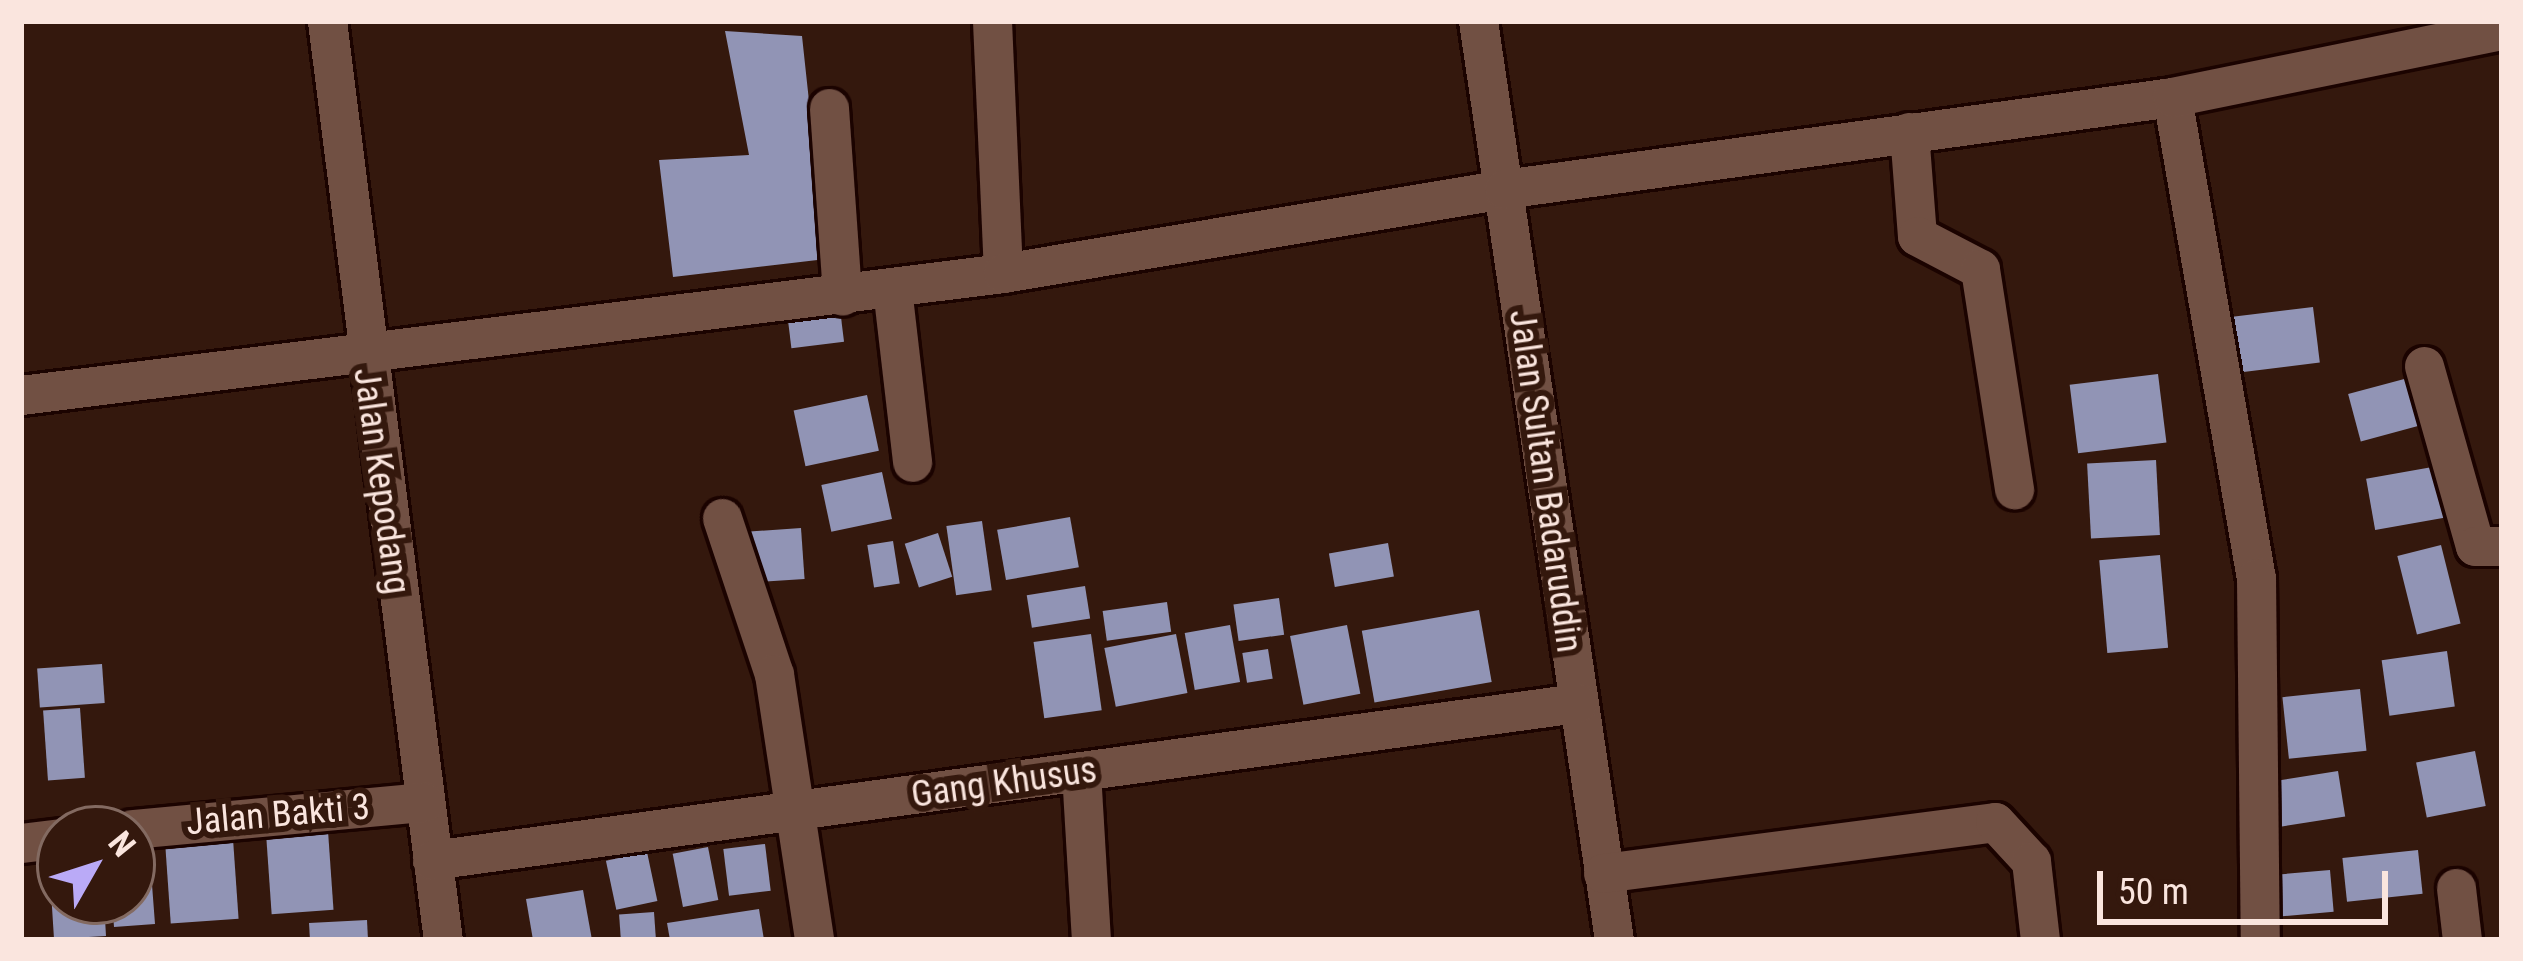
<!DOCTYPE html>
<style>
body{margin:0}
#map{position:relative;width:2523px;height:961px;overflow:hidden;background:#34180d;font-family:"Roboto Condensed",sans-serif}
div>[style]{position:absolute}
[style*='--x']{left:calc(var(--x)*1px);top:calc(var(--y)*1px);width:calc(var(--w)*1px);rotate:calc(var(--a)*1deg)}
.building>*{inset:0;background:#9194b5;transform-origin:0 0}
.roads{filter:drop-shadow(3px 0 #1b0300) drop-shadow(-3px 0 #1b0300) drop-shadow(0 3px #1b0300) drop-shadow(0 -3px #1b0300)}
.minor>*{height:39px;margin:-19.5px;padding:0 19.5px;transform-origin:19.5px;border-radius:19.5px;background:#715043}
span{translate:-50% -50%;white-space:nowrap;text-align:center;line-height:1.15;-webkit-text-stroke:12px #34180d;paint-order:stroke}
.street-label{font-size:36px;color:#fae5de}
.frame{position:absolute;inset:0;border:24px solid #fae5de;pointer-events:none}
.north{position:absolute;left:36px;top:805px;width:120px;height:120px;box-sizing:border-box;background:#34180d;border:3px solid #836a61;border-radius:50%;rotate:51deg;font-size:33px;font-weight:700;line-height:48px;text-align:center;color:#fae5de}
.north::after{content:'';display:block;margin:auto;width:42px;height:54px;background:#baaaf7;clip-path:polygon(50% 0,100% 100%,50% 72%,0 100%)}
.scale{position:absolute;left:2097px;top:871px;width:291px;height:54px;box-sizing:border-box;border:6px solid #fae5de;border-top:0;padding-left:15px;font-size:36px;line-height:42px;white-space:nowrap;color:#fae5de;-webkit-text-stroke:9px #34180d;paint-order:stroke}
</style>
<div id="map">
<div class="building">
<div style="clip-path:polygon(725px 31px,802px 36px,826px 259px,673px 277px,659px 160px,749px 155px)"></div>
<div style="left:2313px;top:307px;width:56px;height:81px;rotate:83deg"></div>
<div style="left:840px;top:309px;width:33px;height:53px;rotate:83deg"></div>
<div style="left:2158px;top:374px;width:69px;height:89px;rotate:83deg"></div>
<div style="left:2408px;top:378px;width:49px;height:62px;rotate:75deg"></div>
<div style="left:867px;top:395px;width:57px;height:75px;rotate:78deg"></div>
<div style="left:2156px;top:460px;width:75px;height:69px;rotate:87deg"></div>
<div style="left:2438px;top:466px;width:52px;height:73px;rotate:80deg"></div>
<div style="left:882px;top:472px;width:48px;height:62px;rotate:78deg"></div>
<div style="left:1070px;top:517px;width:51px;height:74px;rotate:80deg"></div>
<div style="left:982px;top:521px;width:70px;height:36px;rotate:82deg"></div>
<div style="left:801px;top:528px;width:51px;height:55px;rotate:86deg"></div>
<div style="left:938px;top:533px;width:46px;height:35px;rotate:72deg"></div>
<div style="left:893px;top:541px;width:43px;height:26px;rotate:81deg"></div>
<div style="left:1388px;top:543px;width:34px;height:60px;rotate:80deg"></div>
<div style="left:2441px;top:545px;width:81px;height:45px;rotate:76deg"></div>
<div style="left:2160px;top:555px;width:93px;height:61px;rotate:85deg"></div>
<div style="left:1085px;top:586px;width:33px;height:59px;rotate:81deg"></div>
<div style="left:1279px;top:598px;width:37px;height:46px;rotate:82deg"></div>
<div style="left:1167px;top:602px;width:30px;height:65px;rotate:82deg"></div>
<div style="left:1479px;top:610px;width:73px;height:119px;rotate:80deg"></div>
<div style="left:1230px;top:625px;width:58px;height:46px;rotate:80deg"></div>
<div style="left:1347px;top:625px;width:70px;height:58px;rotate:79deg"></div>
<div style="left:1091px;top:634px;width:77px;height:58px;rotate:82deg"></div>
<div style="left:1176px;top:634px;width:60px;height:73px;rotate:79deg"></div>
<div style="left:1268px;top:649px;width:30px;height:26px;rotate:81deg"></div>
<div style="left:2447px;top:651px;width:56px;height:66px;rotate:82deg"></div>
<div style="left:102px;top:664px;width:39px;height:65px;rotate:86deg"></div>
<div style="left:2360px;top:689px;width:62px;height:78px;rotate:84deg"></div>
<div style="left:80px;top:708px;width:70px;height:37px;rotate:86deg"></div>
<div style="left:2475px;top:751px;width:56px;height:60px;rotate:79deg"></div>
<div style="left:2338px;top:771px;width:46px;height:67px;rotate:81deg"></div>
<div style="left:328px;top:831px;width:79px;height:62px;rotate:86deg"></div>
<div style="left:233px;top:839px;width:80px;height:68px;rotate:86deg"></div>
<div style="clip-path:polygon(60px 843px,60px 901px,104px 901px,106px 936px,54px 939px,48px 844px)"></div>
<div style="left:765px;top:844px;width:47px;height:42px;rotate:83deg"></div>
<div style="clip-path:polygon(149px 845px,155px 924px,114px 927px,112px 901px,132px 901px,132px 846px)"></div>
<div style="left:708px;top:847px;width:54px;height:36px;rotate:79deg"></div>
<div style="left:2418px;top:850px;width:44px;height:76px;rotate:84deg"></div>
<div style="left:647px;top:852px;width:50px;height:42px;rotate:78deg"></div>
<div style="left:2330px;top:870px;width:42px;height:63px;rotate:85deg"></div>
<div style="clip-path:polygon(583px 890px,592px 940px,533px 940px,526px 899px)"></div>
<div style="clip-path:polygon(759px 909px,764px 940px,670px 940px,667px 923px)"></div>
<div style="left:654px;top:912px;width:28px;height:35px;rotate:86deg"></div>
<div style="clip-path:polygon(367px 920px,368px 940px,310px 940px,309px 923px)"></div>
</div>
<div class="roads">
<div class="minor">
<div style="--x:327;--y:21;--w:926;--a:82.81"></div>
<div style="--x:992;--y:21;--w:252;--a:87.5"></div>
<div style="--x:1478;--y:21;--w:929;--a:81.58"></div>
<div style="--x:2172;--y:97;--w:488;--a:80.1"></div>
<div style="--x:2256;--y:578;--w:362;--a:89.4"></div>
<div style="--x:829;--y:108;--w:188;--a:86"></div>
<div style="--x:1909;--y:132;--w:104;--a:85.6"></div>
<div style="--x:1917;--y:236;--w:71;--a:27.6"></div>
<div style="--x:1980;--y:269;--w:223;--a:81.2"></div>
<div style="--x:892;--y:288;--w:175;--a:83.4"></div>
<div style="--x:2424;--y:366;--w:187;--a:74.2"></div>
<div style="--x:2475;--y:546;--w:27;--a:0"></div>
<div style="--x:21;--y:395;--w:990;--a:-7.08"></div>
<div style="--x:1003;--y:273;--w:508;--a:-9.52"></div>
<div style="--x:1504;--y:189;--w:674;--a:-7.84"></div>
<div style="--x:2172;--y:97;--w:337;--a:-11.5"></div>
<div style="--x:722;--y:518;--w:164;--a:71.6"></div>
<div style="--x:774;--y:674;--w:269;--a:81.4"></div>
<div style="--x:1081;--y:772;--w:168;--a:86.6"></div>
<div style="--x:132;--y:829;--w:293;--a:-5.3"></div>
<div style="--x:21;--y:843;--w:39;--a:-7"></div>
<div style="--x:432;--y:860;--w:1156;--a:-7.81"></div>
<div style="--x:1603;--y:873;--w:395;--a:-7.4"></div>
<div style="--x:1995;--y:822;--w:53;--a:47.3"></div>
<div style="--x:2031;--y:861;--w:80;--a:83.5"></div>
<div style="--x:2456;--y:888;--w:52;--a:83.4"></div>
</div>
</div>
<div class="street-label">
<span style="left:381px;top:481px;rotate:82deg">Jalan Kepodang</span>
<span style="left:1545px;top:481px;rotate:82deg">Jalan Sultan Badaruddin</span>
<span style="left:1004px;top:783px;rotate:-8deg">Gang Khusus</span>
<span style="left:278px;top:815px;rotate:-5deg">Jalan Bakti 3</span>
</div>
<div class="frame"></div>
<div class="north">N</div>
<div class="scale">50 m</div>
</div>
